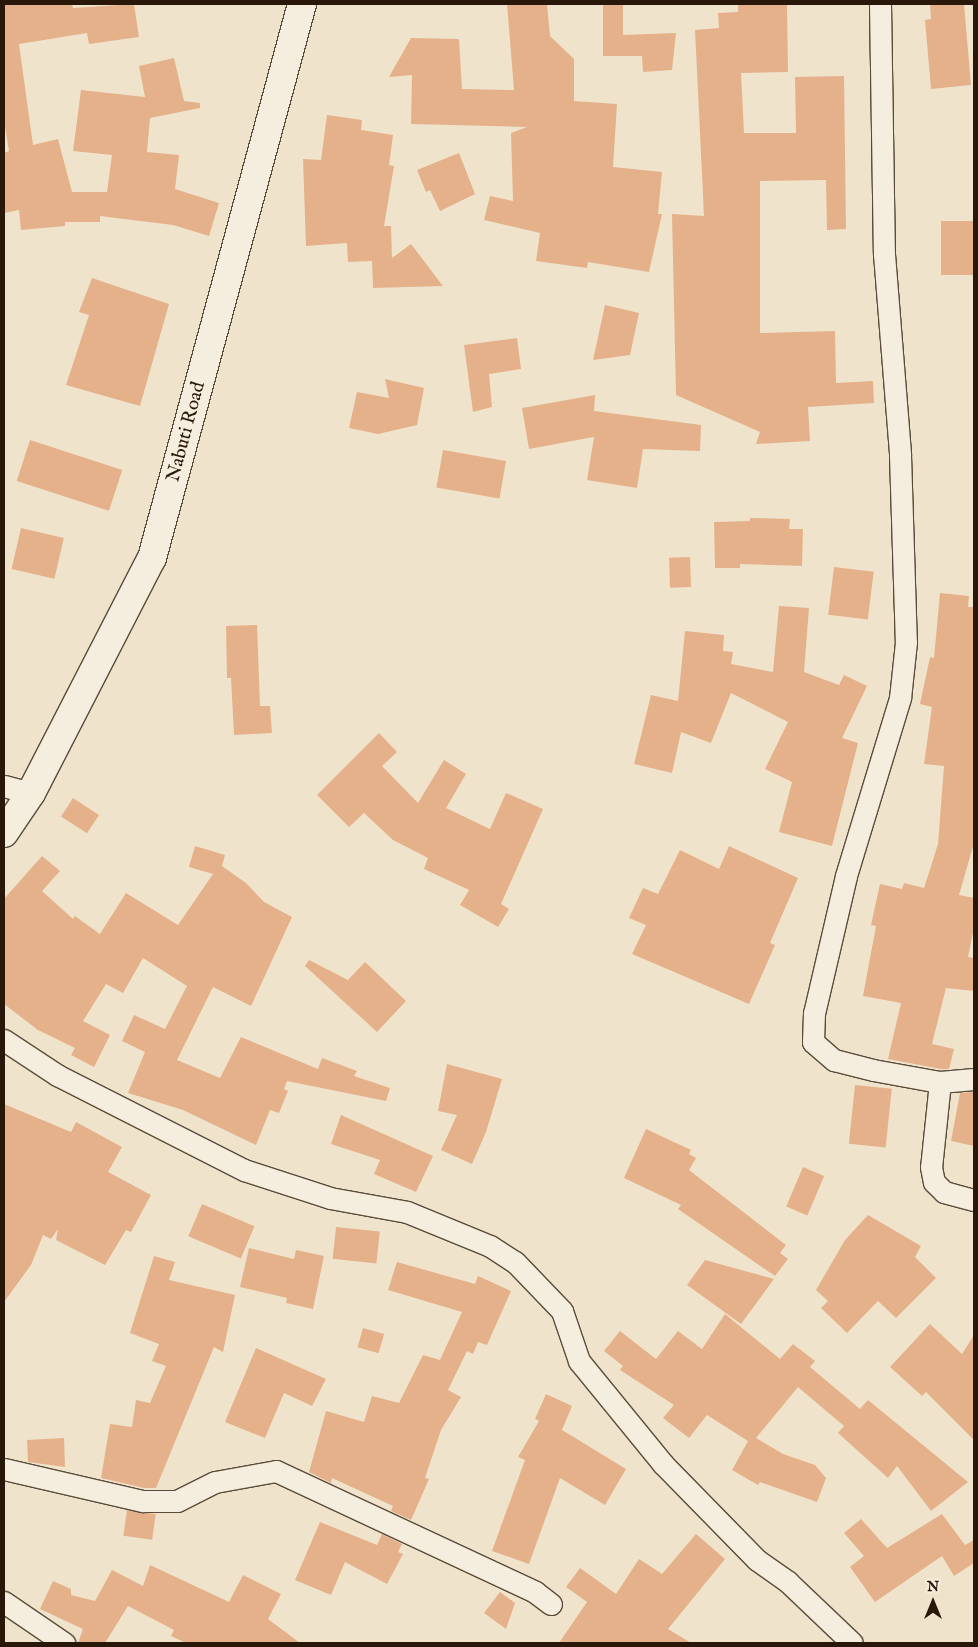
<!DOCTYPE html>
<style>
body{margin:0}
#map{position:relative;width:978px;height:1647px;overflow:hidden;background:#efe4cb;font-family:"IM FELL English",serif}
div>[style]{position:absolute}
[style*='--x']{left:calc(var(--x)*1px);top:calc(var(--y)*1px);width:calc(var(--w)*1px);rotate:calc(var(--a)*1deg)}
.building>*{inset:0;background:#e5b18b;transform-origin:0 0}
.roads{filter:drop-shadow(1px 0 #5a4b3a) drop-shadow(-1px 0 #5a4b3a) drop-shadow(0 1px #5a4b3a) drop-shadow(0 -1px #5a4b3a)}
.street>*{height:21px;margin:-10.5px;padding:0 10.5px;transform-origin:10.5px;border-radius:10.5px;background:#f5eddd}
.secondary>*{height:28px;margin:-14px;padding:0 14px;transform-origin:14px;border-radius:14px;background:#f5eddd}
span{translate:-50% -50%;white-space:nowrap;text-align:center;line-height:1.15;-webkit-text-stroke:4px #f5eddd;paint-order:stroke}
.street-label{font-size:19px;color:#29180a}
.frame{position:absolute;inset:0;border:5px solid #29180a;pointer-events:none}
.north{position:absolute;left:908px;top:1577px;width:50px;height:50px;-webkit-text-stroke:4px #f5eddd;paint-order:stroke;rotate:0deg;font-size:14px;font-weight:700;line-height:20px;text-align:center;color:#29180a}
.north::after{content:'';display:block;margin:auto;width:18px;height:22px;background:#29180a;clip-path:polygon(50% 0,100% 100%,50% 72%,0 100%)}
</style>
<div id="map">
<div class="building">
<div style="clip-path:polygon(4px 4px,72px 4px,73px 8px,134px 4px,139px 37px,89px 44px,87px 33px,19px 44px,33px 145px,58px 139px,72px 192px,107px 192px,112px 155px,73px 151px,81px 90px,145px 97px,139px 66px,174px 58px,184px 101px,200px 103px,200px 108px,150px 118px,147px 152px,179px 155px,175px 189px,219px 203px,209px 236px,173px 225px,100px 216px,100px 222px,65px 222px,65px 226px,21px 230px,19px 210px,4px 213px,4px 153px,9px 151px,4px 121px)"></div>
<div style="clip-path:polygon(507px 4px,547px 4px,550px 36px,574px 59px,574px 101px,617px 104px,613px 167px,662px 172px,658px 214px,662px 214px,649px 272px,588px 262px,587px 268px,536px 261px,540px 233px,484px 220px,490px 196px,513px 201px,511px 133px,527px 127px,411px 124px,412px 75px,389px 77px,411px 38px,459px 39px,462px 89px,514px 90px)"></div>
<div style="clip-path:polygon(603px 4px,623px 4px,623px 35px,676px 33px,672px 70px,643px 72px,642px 56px,603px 56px)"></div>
<div style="clip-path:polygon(738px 4px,787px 4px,788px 72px,741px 73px,744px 133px,796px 133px,795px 77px,844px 76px,846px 229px,827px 230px,826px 180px,760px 181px,760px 333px,835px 331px,836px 383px,873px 381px,874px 403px,808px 407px,810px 441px,756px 444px,760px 432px,676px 395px,672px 214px,704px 216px,695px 30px,719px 28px,718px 13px,738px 12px)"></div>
<div style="clip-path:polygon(930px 4px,964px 4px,971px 85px,931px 89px,925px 20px,931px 19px)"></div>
<div style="clip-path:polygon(327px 115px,362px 120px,361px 130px,393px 135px,389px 165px,394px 166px,384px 226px,391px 226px,392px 258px,411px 244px,443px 286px,373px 288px,372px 261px,348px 262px,347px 243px,306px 246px,303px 159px,321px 160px)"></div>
<div style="clip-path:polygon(459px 153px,475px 194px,440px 211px,430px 190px,426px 192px,417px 170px)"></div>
<div style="left:974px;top:221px;width:54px;height:33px;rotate:90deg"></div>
<div style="clip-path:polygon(92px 278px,169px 304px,140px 406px,66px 385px,89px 315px,79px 312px)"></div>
<div style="clip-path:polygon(605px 305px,639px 313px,630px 355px,593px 360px)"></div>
<div style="clip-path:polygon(517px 338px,521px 369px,489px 374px,492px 407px,473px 412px,464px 345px)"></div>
<div style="clip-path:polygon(385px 379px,424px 388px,417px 425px,378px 434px,349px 428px,357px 392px,389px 398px)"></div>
<div style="clip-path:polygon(595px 395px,594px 411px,701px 425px,700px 451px,643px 449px,637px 488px,587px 480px,594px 437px,529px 449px,522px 408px)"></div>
<div style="left:30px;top:440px;width:97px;height:43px;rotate:18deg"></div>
<div style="left:443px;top:450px;width:64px;height:38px;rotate:10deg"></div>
<div style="clip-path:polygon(750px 518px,790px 519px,789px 529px,803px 529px,802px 566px,740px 564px,740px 568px,715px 568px,714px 522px,750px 521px)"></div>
<div style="left:21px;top:528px;width:44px;height:42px;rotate:13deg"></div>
<div style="left:690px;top:557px;width:30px;height:21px;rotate:88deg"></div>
<div style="left:834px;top:567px;width:40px;height:48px;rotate:7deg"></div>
<div style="clip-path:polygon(940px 593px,969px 596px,968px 607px,974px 607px,974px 843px,959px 895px,974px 898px,974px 928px,968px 957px,974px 958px,974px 991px,946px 988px,932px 1044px,954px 1049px,949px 1069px,941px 1069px,888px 1059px,901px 1003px,863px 996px,876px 926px,871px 925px,880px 884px,902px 889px,904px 883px,924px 888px,938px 844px,944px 766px,924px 764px,932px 707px,920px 704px,930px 657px,934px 658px)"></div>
<div style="clip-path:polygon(779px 606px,809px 608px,804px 672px,839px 685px,844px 675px,867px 686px,842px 738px,858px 743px,832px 846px,779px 832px,792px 782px,765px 769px,788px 722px,731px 693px,711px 743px,681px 732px,672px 773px,634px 764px,651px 695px,678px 701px,685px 631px,724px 635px,723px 651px,733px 652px,731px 664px,773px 672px)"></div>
<div style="clip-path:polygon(257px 625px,260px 706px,270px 706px,272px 733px,234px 735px,231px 678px,227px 678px,226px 626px)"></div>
<div style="clip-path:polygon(379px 733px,397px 752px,382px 766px,418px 803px,444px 760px,466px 774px,446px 808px,490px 829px,506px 793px,543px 809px,501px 904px,509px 909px,498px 927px,460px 905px,469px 890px,424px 869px,428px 858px,393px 840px,364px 813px,349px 827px,317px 795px)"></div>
<div style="left:73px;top:798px;width:31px;height:22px;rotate:33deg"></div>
<div style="clip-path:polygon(195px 846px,225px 855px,222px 866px,246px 883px,264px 902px,292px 917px,251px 1006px,213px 987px,177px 1060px,220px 1078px,241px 1037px,318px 1069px,322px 1058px,357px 1071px,354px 1076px,390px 1088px,386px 1101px,287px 1081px,284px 1089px,288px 1091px,279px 1113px,270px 1110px,256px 1145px,183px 1110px,128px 1093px,145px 1052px,122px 1041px,134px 1015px,165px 1029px,187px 986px,143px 958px,123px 993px,106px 984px,83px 1021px,110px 1035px,94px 1067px,71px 1055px,75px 1048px,38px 1030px,4px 1004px,4px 899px,42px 856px,60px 871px,42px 891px,73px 919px,75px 916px,100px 934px,126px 893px,178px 925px,213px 874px,189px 867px)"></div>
<div style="clip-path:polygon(729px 846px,798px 878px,770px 943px,775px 945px,749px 1004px,632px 954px,646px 925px,629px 918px,643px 888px,658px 894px,680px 850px,719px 869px)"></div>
<div style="clip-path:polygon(309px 960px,348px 980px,365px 962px,406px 1001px,377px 1032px,305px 966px)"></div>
<div style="clip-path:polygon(447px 1064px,502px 1079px,486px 1132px,472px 1164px,441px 1150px,457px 1115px,438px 1111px)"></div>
<div style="left:855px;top:1085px;width:37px;height:59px;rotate:6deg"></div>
<div style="clip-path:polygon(974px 1092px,974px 1146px,951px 1141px,960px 1093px)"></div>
<div style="clip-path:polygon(4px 1104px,71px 1132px,76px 1122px,122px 1147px,108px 1172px,151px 1195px,131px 1232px,126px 1230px,105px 1265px,56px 1240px,58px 1229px,51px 1239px,43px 1235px,31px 1265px,4px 1302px)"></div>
<div style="clip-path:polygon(341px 1115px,433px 1156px,416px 1192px,374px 1174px,380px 1160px,331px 1144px)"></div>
<div style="clip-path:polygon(646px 1129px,691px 1150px,689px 1154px,696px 1158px,689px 1170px,786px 1245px,780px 1253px,788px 1259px,775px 1276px,678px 1209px,681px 1205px,624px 1178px)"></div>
<div style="left:803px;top:1167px;width:23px;height:43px;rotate:23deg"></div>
<div style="left:202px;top:1204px;width:57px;height:35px;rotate:23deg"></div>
<div style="clip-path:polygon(868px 1215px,921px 1246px,915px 1257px,936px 1278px,896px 1318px,878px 1301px,847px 1333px,821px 1308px,828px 1301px,816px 1290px,845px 1240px)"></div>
<div style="left:336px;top:1227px;width:44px;height:32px;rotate:6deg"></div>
<div style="clip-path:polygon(249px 1248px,294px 1259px,296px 1250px,324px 1256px,313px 1309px,286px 1303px,287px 1298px,240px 1287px)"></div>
<div style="clip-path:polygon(154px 1256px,175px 1262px,169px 1280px,235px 1295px,223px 1352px,214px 1347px,156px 1488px,144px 1488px,101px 1478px,110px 1424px,132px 1427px,136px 1400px,150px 1403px,166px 1366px,152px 1361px,159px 1344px,130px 1333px)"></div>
<div style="clip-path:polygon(705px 1260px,774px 1279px,741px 1324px,687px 1285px)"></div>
<div style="clip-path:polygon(397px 1262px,475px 1284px,478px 1276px,511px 1291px,487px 1345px,478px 1342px,473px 1354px,467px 1351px,448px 1390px,461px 1397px,441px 1430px,425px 1478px,429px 1479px,411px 1520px,391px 1511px,393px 1506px,332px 1478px,331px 1483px,309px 1472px,326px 1411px,364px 1422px,372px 1396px,399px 1403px,423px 1355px,440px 1360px,462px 1312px,388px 1290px)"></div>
<div style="clip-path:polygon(725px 1314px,780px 1359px,793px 1344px,815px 1361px,810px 1367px,860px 1409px,868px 1400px,968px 1482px,931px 1511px,897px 1466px,888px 1478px,838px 1433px,844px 1426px,798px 1387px,756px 1438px,783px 1454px,815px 1465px,826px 1478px,817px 1502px,760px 1482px,758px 1485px,732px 1470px,748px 1441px,707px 1415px,689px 1438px,663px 1418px,674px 1405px,620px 1370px,623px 1366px,604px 1351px,620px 1331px,656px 1359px,678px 1331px,702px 1349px)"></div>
<div style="clip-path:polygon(930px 1324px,962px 1354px,974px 1335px,974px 1440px,926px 1392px,922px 1396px,890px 1367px)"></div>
<div style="left:363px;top:1328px;width:22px;height:20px;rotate:16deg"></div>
<div style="clip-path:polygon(256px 1348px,326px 1379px,312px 1406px,284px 1393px,265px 1438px,225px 1422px)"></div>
<div style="clip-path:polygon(546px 1394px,572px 1406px,562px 1430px,626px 1469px,605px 1505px,560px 1478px,529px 1564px,492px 1551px,525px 1460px,518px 1457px,539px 1421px,535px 1419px)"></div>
<div style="clip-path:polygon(64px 1438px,65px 1467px,28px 1462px,27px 1440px)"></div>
<div style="left:127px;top:1510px;width:29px;height:26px;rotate:8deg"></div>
<div style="clip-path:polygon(942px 1514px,965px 1545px,974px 1540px,974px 1563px,954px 1576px,942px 1556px,875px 1602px,850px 1567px,864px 1556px,844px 1533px,861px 1519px,887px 1548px)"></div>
<div style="clip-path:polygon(320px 1522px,377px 1545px,382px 1534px,402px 1544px,398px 1552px,403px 1554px,387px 1584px,345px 1562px,331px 1595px,295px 1580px)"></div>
<div style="clip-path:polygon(696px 1534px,725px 1559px,668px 1629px,691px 1643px,559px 1643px,587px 1602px,566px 1587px,580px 1568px,616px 1594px,639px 1559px,662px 1574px)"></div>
<div style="clip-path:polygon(150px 1565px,229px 1602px,243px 1575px,281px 1594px,268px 1619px,300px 1643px,186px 1643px,171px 1636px,174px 1630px,128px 1606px,105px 1643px,78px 1643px,83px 1629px,40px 1609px,53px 1581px,71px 1589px,71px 1595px,95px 1601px,112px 1570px,143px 1586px)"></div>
<div style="clip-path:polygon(500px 1592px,515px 1603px,506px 1629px,484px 1613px)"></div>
</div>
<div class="roads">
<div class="street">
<div style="--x:880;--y:4;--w:250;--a:89.1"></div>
<div style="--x:884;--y:254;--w:202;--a:85.4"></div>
<div style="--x:900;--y:455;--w:187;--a:88.2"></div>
<div style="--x:906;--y:642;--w:56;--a:96.1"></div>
<div style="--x:900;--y:698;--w:186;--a:106.9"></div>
<div style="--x:846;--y:876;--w:141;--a:103.1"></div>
<div style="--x:814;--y:1013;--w:29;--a:92"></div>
<div style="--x:813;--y:1042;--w:28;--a:41"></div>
<div style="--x:834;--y:1060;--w:40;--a:14.4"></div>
<div style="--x:873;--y:1070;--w:68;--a:10.2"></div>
<div style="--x:940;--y:1082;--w:34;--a:-5"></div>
<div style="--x:4;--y:786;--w:28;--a:15"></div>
<div style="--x:4;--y:1040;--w:64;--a:33.4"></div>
<div style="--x:57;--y:1075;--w:210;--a:26.9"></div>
<div style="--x:244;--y:1170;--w:90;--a:18"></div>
<div style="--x:330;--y:1198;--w:78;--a:10.3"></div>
<div style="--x:407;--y:1212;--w:90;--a:22.3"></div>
<div style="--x:490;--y:1246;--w:30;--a:33"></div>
<div style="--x:515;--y:1262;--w:68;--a:46.2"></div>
<div style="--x:562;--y:1311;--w:53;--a:71.2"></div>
<div style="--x:579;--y:1361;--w:133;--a:50.8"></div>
<div style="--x:663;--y:1464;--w:134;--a:45.6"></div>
<div style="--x:757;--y:1560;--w:38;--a:35"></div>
<div style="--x:788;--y:1582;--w:88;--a:43.6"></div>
<div style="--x:940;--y:1082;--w:85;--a:96"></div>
<div style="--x:931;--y:1167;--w:15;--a:79"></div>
<div style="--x:934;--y:1182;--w:14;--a:45"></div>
<div style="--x:944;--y:1192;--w:31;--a:15"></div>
<div style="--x:4;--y:1469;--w:143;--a:13"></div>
<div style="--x:143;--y:1501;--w:34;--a:0"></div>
<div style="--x:177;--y:1501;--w:42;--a:-26.6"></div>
<div style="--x:215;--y:1482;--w:62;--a:-10.2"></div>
<div style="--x:276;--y:1471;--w:286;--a:25"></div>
<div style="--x:535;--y:1592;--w:20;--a:37"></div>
<div style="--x:4;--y:1602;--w:73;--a:34.3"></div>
</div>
<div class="secondary">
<div style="--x:4;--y:833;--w:48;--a:-56"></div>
<div style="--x:31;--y:793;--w:264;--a:-62.8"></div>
<div style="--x:152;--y:558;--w:574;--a:-74.85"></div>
</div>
</div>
<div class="street-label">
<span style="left:187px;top:432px;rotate:-75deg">Nabuti Road</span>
</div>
<div class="frame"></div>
<div class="north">N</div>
</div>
